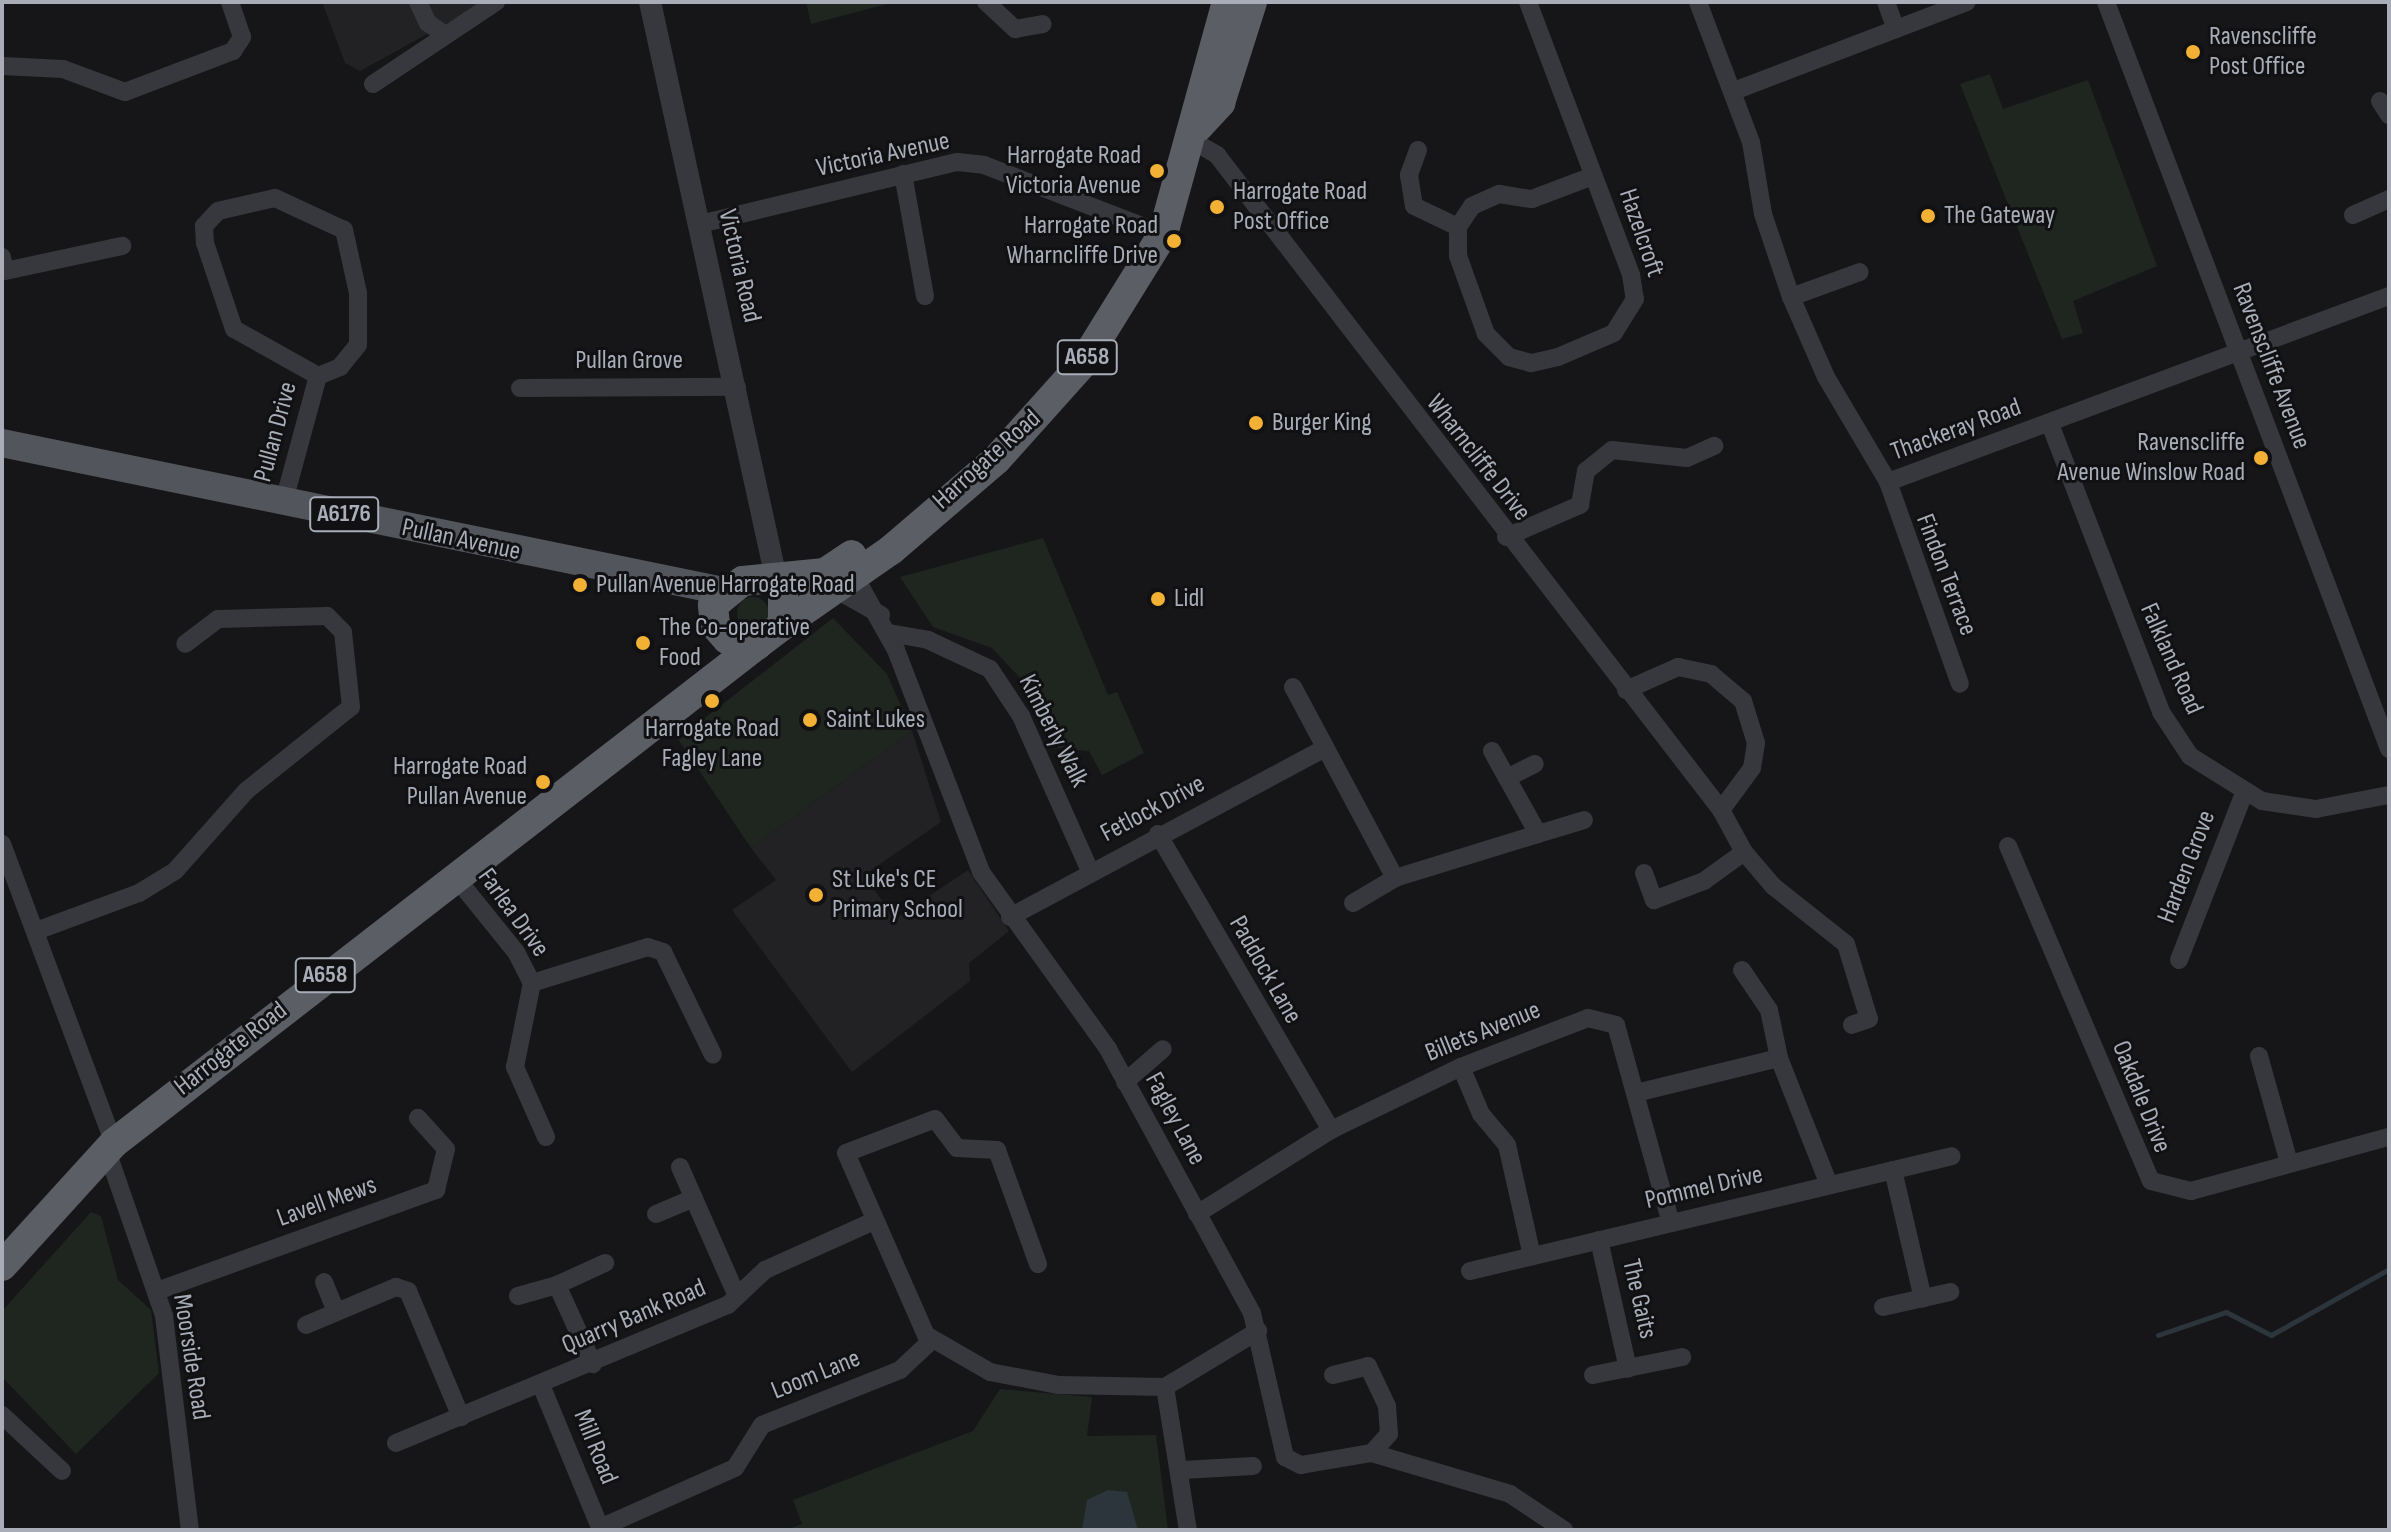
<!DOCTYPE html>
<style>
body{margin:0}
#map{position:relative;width:2391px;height:1532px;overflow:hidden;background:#161618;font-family:"Sofia Sans Condensed",sans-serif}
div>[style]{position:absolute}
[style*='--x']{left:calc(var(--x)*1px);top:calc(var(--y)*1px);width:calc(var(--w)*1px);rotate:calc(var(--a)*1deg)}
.built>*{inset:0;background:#222225}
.green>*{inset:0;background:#1e261f}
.round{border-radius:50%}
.water>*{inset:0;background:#2c353c}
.stream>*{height:5px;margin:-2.5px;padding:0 2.5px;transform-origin:2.5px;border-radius:2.5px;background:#2c353c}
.minor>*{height:18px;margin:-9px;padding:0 9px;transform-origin:9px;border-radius:9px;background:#37383d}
.tertiary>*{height:22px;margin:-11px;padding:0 11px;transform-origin:11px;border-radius:11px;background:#37383d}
.primary>*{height:28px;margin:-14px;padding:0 14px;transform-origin:14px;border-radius:14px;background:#53555c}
.trunk>*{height:30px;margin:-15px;padding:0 15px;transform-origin:15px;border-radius:15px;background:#5b5e65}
.dots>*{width:22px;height:22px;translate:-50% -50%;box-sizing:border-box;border:4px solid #111113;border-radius:50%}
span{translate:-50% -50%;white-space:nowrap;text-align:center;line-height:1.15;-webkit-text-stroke:6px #111113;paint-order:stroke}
.shield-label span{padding:2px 6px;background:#111113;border:2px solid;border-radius:6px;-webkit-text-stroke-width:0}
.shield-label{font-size:24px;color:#a8adb8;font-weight:700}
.poi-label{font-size:26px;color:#a8adb8}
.left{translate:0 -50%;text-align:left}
.right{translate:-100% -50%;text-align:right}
.street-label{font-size:26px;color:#a8adb8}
.frame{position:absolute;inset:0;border:4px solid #a8adb8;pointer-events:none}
</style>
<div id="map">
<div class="built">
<div style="clip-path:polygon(322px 2px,486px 2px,360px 71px,345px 63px)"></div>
<div style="clip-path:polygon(912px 731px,941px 822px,864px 875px,895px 919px,968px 870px,1009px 931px,969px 963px,970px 981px,852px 1072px,732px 910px,776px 880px,751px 848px)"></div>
</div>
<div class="green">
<div style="clip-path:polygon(806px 2px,895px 2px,811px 24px)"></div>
<div style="clip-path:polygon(1990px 74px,2003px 109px,2088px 80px,2157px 266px,2073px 301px,2083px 333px,2062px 339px,1960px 84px)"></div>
<div style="clip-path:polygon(1043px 538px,1108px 695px,1117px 692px,1144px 753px,1102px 775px,1089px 751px,1058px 748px,1024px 682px,992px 648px,933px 627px,900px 577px)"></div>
<div class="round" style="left:737px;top:597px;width:32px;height:32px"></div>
<div style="clip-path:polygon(833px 618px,887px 674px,912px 731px,751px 848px,678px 739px)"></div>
<div style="clip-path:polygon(91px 1212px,101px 1216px,118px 1280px,151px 1310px,159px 1373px,76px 1454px,2px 1377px,2px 1311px)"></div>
<div style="clip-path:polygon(1000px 1389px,1092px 1397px,1087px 1436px,1156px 1435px,1168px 1530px,786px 1530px,802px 1524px,793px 1500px,973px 1431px)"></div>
</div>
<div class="water">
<div style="clip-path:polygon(1108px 1490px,1127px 1492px,1138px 1530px,1082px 1530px,1087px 1500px)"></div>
</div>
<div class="stream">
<div style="--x:2158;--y:1335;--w:72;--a:-18.7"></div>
<div style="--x:2226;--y:1312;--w:51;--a:27.1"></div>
<div style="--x:2271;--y:1335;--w:135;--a:-29.2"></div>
</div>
<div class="minor">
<div style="--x:418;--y:2;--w:23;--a:65"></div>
<div style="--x:428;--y:23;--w:19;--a:35"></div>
<div style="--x:986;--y:2;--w:40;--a:43"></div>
<div style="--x:1015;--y:29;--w:28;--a:-10"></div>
<div style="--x:1528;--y:2;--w:292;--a:69.3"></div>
<div style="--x:1631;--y:275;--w:24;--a:81"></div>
<div style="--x:1635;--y:299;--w:40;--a:122"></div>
<div style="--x:1614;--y:333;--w:61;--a:156.8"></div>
<div style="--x:1558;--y:357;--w:28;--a:167"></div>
<div style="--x:1531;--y:363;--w:23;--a:-165"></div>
<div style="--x:1509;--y:357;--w:33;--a:-135"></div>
<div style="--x:1486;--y:334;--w:83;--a:-109.7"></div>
<div style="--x:1458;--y:256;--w:29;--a:-90"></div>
<div style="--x:1458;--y:227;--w:25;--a:-56"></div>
<div style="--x:1472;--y:206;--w:30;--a:-24"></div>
<div style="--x:1499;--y:194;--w:33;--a:9"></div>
<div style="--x:1532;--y:199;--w:65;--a:-20.7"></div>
<div style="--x:1698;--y:2;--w:150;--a:69.3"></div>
<div style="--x:1751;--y:142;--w:73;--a:80.5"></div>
<div style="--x:1763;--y:214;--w:88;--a:71.4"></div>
<div style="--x:1791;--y:297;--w:87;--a:66.4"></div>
<div style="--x:1826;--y:377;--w:122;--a:59.4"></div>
<div style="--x:1888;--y:482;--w:534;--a:-20.37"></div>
<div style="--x:1886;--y:2;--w:29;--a:70"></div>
<div style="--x:2106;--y:2;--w:799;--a:69.25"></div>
<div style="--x:2;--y:66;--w:61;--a:2.8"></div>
<div style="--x:63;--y:69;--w:66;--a:20.4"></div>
<div style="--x:125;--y:92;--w:116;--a:-20.8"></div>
<div style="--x:233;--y:51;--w:17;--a:-57"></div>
<div style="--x:242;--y:37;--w:37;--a:-109"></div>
<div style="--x:373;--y:84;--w:148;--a:-33.7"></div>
<div style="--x:1734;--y:91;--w:249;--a:-20.9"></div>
<div style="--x:2380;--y:101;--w:17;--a:57"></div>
<div style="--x:1193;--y:141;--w:28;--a:30"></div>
<div style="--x:1217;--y:155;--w:826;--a:52.42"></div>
<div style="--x:1721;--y:810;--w:48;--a:61.3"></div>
<div style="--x:1744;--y:852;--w:45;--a:49.5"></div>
<div style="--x:1773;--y:886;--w:93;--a:38.5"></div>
<div style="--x:1846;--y:944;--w:78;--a:73"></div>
<div style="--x:1869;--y:1019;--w:18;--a:161"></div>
<div style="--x:1418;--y:150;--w:27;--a:110"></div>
<div style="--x:1409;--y:175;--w:31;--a:81"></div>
<div style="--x:1414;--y:206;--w:49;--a:25.5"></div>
<div style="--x:903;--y:174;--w:124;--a:79.8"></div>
<div style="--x:2353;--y:215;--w:39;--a:-24"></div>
<div style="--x:700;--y:224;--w:264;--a:-13.6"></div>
<div style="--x:957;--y:162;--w:27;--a:6"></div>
<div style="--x:984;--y:165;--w:192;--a:21.1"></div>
<div style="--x:2;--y:257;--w:14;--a:78"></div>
<div style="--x:5;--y:271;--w:120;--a:-12.1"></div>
<div style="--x:1791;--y:297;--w:73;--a:-19.9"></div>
<div style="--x:520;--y:388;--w:217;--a:-0.3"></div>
<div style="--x:2050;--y:424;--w:309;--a:68.9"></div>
<div style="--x:2161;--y:712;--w:53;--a:56.6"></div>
<div style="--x:2190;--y:756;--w:85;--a:32"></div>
<div style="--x:2262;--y:801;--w:55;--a:8.4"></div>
<div style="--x:2316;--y:809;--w:74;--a:-10.9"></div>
<div style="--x:1888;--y:482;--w:214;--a:70.4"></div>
<div style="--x:284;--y:501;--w:130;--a:-74.8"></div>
<div style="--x:318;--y:376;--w:24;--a:-22"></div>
<div style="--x:340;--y:367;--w:28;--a:-51"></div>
<div style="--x:358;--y:345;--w:52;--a:-90"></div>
<div style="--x:358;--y:293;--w:65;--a:-102.5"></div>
<div style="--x:344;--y:230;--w:76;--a:-155.1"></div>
<div style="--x:275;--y:198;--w:58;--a:167.2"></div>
<div style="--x:218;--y:211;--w:21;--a:133"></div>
<div style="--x:204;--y:226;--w:17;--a:87"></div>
<div style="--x:205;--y:243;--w:91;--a:71.4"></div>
<div style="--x:234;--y:329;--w:96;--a:29.2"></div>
<div style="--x:1506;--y:537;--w:81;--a:-23.4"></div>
<div style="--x:1580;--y:505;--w:35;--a:-80"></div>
<div style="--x:1586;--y:471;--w:33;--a:-39"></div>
<div style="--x:1612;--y:450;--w:75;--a:6.1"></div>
<div style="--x:1687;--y:458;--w:30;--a:-24"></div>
<div style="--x:850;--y:568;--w:94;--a:60.7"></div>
<div style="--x:896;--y:650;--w:238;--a:69"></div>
<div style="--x:981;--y:872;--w:218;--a:54.3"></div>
<div style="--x:1108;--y:1049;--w:301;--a:61.4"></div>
<div style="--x:1252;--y:1313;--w:148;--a:77.1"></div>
<div style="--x:1285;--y:1457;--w:18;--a:27"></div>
<div style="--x:1301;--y:1465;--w:72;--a:-9.6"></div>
<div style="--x:1372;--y:1453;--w:144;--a:16.5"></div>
<div style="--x:1510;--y:1494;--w:65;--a:33.7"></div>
<div style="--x:835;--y:589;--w:53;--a:29.5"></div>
<div style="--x:889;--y:633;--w:40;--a:10"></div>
<div style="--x:928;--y:640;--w:68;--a:25.1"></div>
<div style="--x:990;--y:669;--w:56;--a:56.6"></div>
<div style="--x:1021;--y:716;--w:172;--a:66"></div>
<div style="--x:1293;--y:687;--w:217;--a:61.9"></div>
<div style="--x:1626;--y:690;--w:57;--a:-23.9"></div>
<div style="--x:1678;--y:667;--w:34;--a:12"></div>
<div style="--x:1711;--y:674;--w:42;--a:40.2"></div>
<div style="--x:1743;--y:701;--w:44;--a:72.8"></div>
<div style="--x:1756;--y:743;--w:25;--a:99"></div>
<div style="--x:1752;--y:768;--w:52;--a:126.4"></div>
<div style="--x:1492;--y:751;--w:31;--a:61"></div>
<div style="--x:1507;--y:778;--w:31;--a:-27"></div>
<div style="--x:1507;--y:778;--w:64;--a:61"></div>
<div style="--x:1538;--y:834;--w:48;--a:-16.9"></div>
<div style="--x:1158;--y:834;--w:343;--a:59.7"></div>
<div style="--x:2;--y:844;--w:319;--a:69.5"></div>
<div style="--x:2008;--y:846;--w:364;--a:66.9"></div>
<div style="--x:2151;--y:1181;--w:41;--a:14"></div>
<div style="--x:2191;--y:1191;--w:205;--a:-15.3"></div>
<div style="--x:1644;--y:873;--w:29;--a:70"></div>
<div style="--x:1654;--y:900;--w:53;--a:-20.8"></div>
<div style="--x:1704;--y:881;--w:49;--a:-35.9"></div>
<div style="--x:453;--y:874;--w:100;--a:51.1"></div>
<div style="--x:516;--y:952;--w:35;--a:63"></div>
<div style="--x:1353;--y:903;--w:49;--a:-30.8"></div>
<div style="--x:1395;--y:878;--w:150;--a:-17.1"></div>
<div style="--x:1010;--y:917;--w:354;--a:-28.2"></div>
<div style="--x:36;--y:931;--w:110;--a:-20.3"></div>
<div style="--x:139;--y:893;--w:42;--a:-31.4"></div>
<div style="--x:175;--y:871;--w:107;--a:-48.4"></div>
<div style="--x:246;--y:791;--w:134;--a:-38.7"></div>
<div style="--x:351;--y:707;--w:75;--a:-96.1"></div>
<div style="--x:343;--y:632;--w:23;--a:-135"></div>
<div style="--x:327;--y:616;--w:109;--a:178.4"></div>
<div style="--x:218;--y:619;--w:41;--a:142.9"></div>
<div style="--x:2179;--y:960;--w:179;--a:-68.7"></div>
<div style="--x:1742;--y:970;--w:48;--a:56"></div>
<div style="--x:1769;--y:1010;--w:49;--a:78.2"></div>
<div style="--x:1779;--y:1058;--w:136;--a:68.5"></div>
<div style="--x:2259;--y:1056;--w:111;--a:74.3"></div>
<div style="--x:1461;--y:1067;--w:51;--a:66.9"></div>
<div style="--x:1481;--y:1114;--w:40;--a:50"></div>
<div style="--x:1507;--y:1145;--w:114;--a:77.3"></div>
<div style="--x:1125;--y:1082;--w:50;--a:-41"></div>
<div style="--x:1636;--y:1093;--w:147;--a:-13.8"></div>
<div style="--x:546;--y:1137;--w:77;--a:-113.9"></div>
<div style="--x:515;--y:1067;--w:86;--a:-78.6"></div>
<div style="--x:532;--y:983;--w:121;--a:-17.2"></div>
<div style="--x:648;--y:947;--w:16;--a:18"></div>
<div style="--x:663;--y:952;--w:114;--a:64.1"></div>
<div style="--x:107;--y:1151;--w:175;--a:70.9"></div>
<div style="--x:164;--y:1316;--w:216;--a:83.1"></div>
<div style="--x:680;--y:1167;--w:141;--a:66.2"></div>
<div style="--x:1893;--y:1170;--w:132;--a:76.9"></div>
<div style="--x:656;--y:1214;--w:41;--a:-22.8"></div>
<div style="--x:1197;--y:1214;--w:158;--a:-32.1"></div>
<div style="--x:1331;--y:1130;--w:144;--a:-25.9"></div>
<div style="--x:1461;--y:1067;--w:136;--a:-21.1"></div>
<div style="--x:1588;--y:1018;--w:29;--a:14"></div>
<div style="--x:1616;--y:1025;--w:205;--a:74.5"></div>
<div style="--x:1599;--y:1240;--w:132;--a:77.3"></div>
<div style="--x:1038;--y:1264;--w:121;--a:-109.8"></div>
<div style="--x:997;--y:1150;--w:40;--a:-177.1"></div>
<div style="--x:957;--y:1148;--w:36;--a:-127"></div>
<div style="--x:935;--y:1119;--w:95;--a:159.1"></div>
<div style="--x:846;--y:1153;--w:199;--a:66.3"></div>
<div style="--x:926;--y:1335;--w:74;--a:30"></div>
<div style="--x:990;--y:1372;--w:69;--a:10.8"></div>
<div style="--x:1058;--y:1385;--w:107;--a:1.1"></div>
<div style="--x:1165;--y:1387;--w:109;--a:-31.1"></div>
<div style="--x:1470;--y:1271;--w:495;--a:-13.4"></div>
<div style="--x:324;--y:1282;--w:32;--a:68"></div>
<div style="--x:557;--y:1285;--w:53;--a:-24.6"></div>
<div style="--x:157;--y:1291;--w:297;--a:-19.9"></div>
<div style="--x:436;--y:1190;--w:42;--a:-76.3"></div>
<div style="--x:446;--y:1149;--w:42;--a:-132.1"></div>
<div style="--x:518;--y:1296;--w:41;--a:-15.8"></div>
<div style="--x:557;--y:1285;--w:87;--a:65.5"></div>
<div style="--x:1883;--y:1307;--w:69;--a:-12.6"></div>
<div style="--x:306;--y:1325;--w:98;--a:-22.9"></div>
<div style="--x:396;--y:1287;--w:13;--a:18"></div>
<div style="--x:408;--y:1291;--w:137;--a:67.2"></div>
<div style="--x:1333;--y:1375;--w:36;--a:-14"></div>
<div style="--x:1368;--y:1366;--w:44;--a:64.6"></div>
<div style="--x:1387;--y:1406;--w:28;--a:86"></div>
<div style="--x:1389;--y:1434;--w:25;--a:132"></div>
<div style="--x:1593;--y:1375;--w:91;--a:-11.4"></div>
<div style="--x:541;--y:1385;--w:157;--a:67.5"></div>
<div style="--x:1165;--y:1387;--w:145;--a:80.9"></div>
<div style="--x:2;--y:1415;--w:82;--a:43"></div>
<div style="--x:396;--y:1443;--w:360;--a:-22.6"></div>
<div style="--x:728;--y:1305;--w:51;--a:-43.4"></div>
<div style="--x:765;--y:1270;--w:120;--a:-24.2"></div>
<div style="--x:1183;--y:1470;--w:70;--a:-3.3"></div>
<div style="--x:600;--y:1528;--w:148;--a:-24"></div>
<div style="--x:735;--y:1468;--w:51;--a:-57.9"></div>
<div style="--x:762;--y:1425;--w:149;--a:-21.7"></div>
<div style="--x:900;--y:1370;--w:44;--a:-43.2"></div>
</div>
<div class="tertiary">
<div style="--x:650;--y:2;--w:590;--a:77.66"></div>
</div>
<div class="primary">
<div style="--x:2;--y:443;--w:741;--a:11.6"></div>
</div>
<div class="trunk">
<div style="--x:1198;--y:127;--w:33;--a:-47"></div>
<div style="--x:1220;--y:103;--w:106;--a:-72.4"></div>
<div style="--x:783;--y:582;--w:43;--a:90"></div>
<div style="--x:783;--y:625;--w:31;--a:143"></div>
<div style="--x:758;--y:644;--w:31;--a:-171"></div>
<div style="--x:727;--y:639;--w:18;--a:-131"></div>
<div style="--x:715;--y:625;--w:20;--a:-96"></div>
<div style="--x:713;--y:605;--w:38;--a:-39"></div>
<div style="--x:743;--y:581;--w:82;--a:-5.6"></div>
<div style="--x:825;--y:573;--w:32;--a:-34"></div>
<div style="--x:783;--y:625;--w:131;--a:-34.8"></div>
<div style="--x:891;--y:550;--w:138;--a:-40.6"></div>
<div style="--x:996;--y:460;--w:130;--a:-48.1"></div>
<div style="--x:1083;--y:363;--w:152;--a:-58.2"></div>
<div style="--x:1163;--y:234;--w:241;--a:-74.6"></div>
<div style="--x:2;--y:1266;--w:166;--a:-47.7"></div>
<div style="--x:114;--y:1143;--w:815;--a:-37.77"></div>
</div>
<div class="dots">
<div style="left:2193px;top:52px;background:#f2b134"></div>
<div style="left:1157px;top:171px;background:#f2b134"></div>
<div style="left:1217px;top:207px;background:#f2b134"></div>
<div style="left:1928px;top:216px;background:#f2b134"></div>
<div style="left:1174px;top:241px;background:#f2b134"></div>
<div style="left:1256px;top:423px;background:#f2b134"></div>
<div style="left:2261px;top:458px;background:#f2b134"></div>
<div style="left:580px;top:585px;background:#f2b134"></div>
<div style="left:1158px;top:599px;background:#f2b134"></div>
<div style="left:643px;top:643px;background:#f2b134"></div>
<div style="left:712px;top:701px;background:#f2b134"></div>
<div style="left:810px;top:720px;background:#f2b134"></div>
<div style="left:543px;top:782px;background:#f2b134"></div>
<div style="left:816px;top:895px;background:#f2b134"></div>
</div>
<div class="shield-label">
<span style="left:1087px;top:357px">A658</span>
<span style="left:344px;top:514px">A6176</span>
<span style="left:325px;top:975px">A658</span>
</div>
<div class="poi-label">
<span class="left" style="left:2209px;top:52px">Ravenscliffe<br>Post Office</span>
<span class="right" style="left:1141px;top:171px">Harrogate Road<br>Victoria Avenue</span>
<span class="left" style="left:1233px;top:207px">Harrogate Road<br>Post Office</span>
<span class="left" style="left:1944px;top:216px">The Gateway</span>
<span class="right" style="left:1158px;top:241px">Harrogate Road<br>Wharncliffe Drive</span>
<span class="left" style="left:1272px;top:423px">Burger King</span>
<span class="right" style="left:2245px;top:458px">Ravenscliffe<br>Avenue Winslow Road</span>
<span class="left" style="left:596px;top:585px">Pullan Avenue Harrogate Road</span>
<span class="left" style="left:1174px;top:599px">Lidl</span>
<span class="left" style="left:659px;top:643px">The Co-operative<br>Food</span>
<span class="left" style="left:826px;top:720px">Saint Lukes</span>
<span style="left:712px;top:744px">Harrogate Road<br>Fagley Lane</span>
<span class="right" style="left:527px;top:782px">Harrogate Road<br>Pullan Avenue</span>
<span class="left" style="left:832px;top:895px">St Luke's CE<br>Primary School</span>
</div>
<div class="street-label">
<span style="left:883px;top:155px;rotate:-12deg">Victoria Avenue</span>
<span style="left:1641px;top:233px;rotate:71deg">Hazelcroft</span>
<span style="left:739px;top:266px;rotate:77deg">Victoria Road</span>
<span style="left:629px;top:361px">Pullan Grove</span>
<span style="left:2271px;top:366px;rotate:69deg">Ravenscliffe Avenue</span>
<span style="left:1956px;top:430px;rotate:-20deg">Thackeray Road</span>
<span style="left:276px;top:432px;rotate:-75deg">Pullan Drive</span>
<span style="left:1478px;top:458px;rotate:52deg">Wharncliffe Drive</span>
<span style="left:987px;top:460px;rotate:-42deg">Harrogate Road</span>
<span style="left:461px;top:540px;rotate:12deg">Pullan Avenue</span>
<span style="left:1946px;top:575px;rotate:69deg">Findon Terrace</span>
<span style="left:2171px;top:659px;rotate:66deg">Falkland Road</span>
<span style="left:1053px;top:731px;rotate:63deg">Kimberly Walk</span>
<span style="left:1153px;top:809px;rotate:-28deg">Fetlock Drive</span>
<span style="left:2187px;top:867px;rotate:-69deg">Harden Grove</span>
<span style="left:513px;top:913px;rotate:54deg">Farlea Drive</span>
<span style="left:1265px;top:970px;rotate:60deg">Paddock Lane</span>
<span style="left:1483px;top:1032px;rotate:-22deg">Billets Avenue</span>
<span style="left:231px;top:1049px;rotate:-38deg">Harrogate Road</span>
<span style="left:2141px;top:1097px;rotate:68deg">Oakdale Drive</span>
<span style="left:1175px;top:1119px;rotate:62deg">Fagley Lane</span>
<span style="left:1704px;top:1188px;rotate:-13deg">Pommel Drive</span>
<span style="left:327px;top:1202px;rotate:-20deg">Lavell Mews</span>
<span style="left:1639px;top:1299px;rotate:77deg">The Gaits</span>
<span style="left:634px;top:1317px;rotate:-23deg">Quarry Bank Road</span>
<span style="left:191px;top:1357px;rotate:81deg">Moorside Road</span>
<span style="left:816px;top:1375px;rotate:-22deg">Loom Lane</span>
<span style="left:595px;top:1447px;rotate:68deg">Mill Road</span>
</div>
<div class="frame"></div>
</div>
